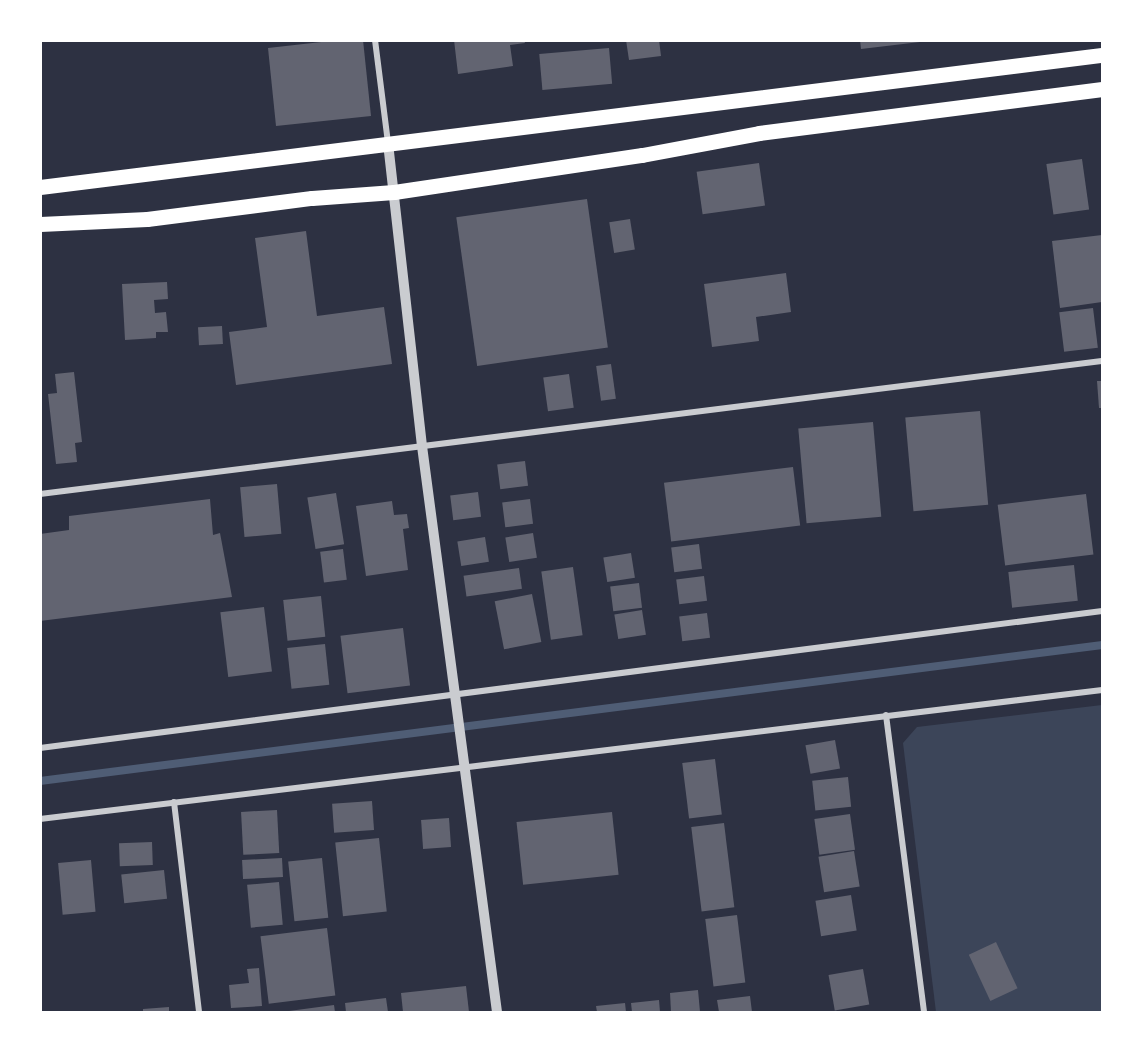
<!DOCTYPE html>
<style>
body{margin:0}
#map{position:relative;width:1143px;height:1053px;overflow:hidden;background:#2d3142;font-family:Signika,sans-serif}
div>[style]{position:absolute}
[style*='--x']{left:calc(var(--x)*1px);top:calc(var(--y)*1px);width:calc(var(--w)*1px);rotate:calc(var(--a)*1deg)}
.green>*{inset:0;background:#3c4559}
.stream>*{height:8px;margin:-4px;padding:0 4px;transform-origin:4px;border-radius:4px;background:#4f5d75}
.building>*{inset:0;background:#626471;transform-origin:0 0}
.minor>*{height:6px;margin:-3px;padding:0 3px;transform-origin:3px;border-radius:3px;background:#caccd0}
.tertiary>*{height:10px;margin:-5px;padding:0 5px;transform-origin:5px;border-radius:5px;background:#caccd0}
.primary>*{height:15px;margin:-7.5px;padding:0 7.5px;transform-origin:7.5px;border-radius:7.5px;background:#fff}
span{translate:-50% -50%;white-space:nowrap;text-align:center;line-height:1.15;-webkit-text-stroke:6px #fff;paint-order:stroke}
.frame{position:absolute;inset:0;border:42px solid #fff;pointer-events:none}
</style>
<div id="map">
<div class="green">
<div style="clip-path:polygon(1102px 705px,1102px 1012px,936px 1012px,903px 743px,917px 727px)"></div>
</div>
<div class="stream">
<div style="--x:40;--y:781;--w:1071;--a:-7.3"></div>
</div>
<div class="building">
<div style="clip-path:polygon(339px 40px,363px 40px,371px 116px,276px 126px,268px 48px)"></div>
<div style="clip-path:polygon(454px 40px,524px 40px,525px 43px,510px 45px,513px 66px,458px 74px)"></div>
<div style="clip-path:polygon(626px 40px,659px 40px,661px 56px,629px 60px)"></div>
<div style="clip-path:polygon(860px 40px,919px 40px,920px 42px,861px 49px)"></div>
<div style="left:609px;top:48px;width:36px;height:70px;rotate:85deg"></div>
<div style="left:1082px;top:159px;width:51px;height:36px;rotate:82deg"></div>
<div style="left:759px;top:163px;width:43px;height:63px;rotate:82deg"></div>
<div style="left:587px;top:199px;width:150px;height:132px;rotate:82deg"></div>
<div style="left:630px;top:219px;width:31px;height:21px;rotate:81deg"></div>
<div style="clip-path:polygon(306px 231px,317px 316px,384px 307px,392px 364px,236px 385px,229px 332px,267px 327px,255px 238px)"></div>
<div style="clip-path:polygon(1102px 235px,1102px 302px,1060px 308px,1052px 241px)"></div>
<div style="clip-path:polygon(786px 273px,791px 312px,756px 317px,759px 341px,712px 347px,704px 284px)"></div>
<div style="clip-path:polygon(167px 282px,168px 299px,154px 300px,155px 313px,166px 312px,168px 332px,156px 332px,156px 338px,125px 340px,122px 284px)"></div>
<div style="left:1093px;top:308px;width:40px;height:34px;rotate:83deg"></div>
<div style="left:222px;top:326px;width:18px;height:24px;rotate:87deg"></div>
<div style="left:611px;top:364px;width:35px;height:15px;rotate:82deg"></div>
<div style="clip-path:polygon(74px 372px,82px 442px,75px 443px,77px 462px,56px 464px,48px 394px,57px 393px,55px 374px)"></div>
<div style="left:569px;top:374px;width:34px;height:26px;rotate:82deg"></div>
<div style="clip-path:polygon(1097px 381px,1102px 381px,1102px 408px,1099px 408px)"></div>
<div style="left:980px;top:411px;width:94px;height:75px;rotate:85deg"></div>
<div style="left:873px;top:422px;width:95px;height:75px;rotate:85deg"></div>
<div style="left:525px;top:461px;width:25px;height:28px;rotate:83deg"></div>
<div style="left:793px;top:467px;width:59px;height:130px;rotate:83deg"></div>
<div style="left:277px;top:484px;width:50px;height:37px;rotate:85deg"></div>
<div style="left:478px;top:492px;width:25px;height:28px;rotate:83deg"></div>
<div style="left:336px;top:493px;width:52px;height:29px;rotate:81deg"></div>
<div style="left:1086px;top:494px;width:61px;height:89px;rotate:83deg"></div>
<div style="clip-path:polygon(210px 499px,213px 535px,220px 533px,232px 597px,40px 621px,40px 534px,69px 530px,69px 516px)"></div>
<div style="left:530px;top:499px;width:25px;height:28px;rotate:83deg"></div>
<div style="clip-path:polygon(392px 501px,394px 515px,407px 514px,409px 528px,403px 529px,408px 570px,366px 576px,356px 506px)"></div>
<div style="left:533px;top:533px;width:25px;height:28px;rotate:81deg"></div>
<div style="left:485px;top:537px;width:25px;height:28px;rotate:81deg"></div>
<div style="left:699px;top:544px;width:25px;height:28px;rotate:83deg"></div>
<div style="left:343px;top:549px;width:31px;height:23px;rotate:83deg"></div>
<div style="left:631px;top:553px;width:25px;height:28px;rotate:81deg"></div>
<div style="left:1074px;top:565px;width:36px;height:66px;rotate:84deg"></div>
<div style="left:573px;top:567px;width:69px;height:32px;rotate:82deg"></div>
<div style="left:519px;top:568px;width:21px;height:56px;rotate:82deg"></div>
<div style="left:704px;top:576px;width:25px;height:28px;rotate:83deg"></div>
<div style="left:639px;top:583px;width:25px;height:29px;rotate:83deg"></div>
<div style="left:532px;top:594px;width:49px;height:38px;rotate:79deg"></div>
<div style="left:321px;top:596px;width:41px;height:38px;rotate:84deg"></div>
<div style="left:264px;top:607px;width:65px;height:44px;rotate:83deg"></div>
<div style="left:642px;top:610px;width:25px;height:28px;rotate:81deg"></div>
<div style="left:707px;top:613px;width:25px;height:28px;rotate:83deg"></div>
<div style="left:403px;top:628px;width:58px;height:63px;rotate:83deg"></div>
<div style="left:325px;top:644px;width:41px;height:38px;rotate:84deg"></div>
<div style="left:835px;top:740px;width:29px;height:30px;rotate:80deg"></div>
<div style="left:715px;top:759px;width:56px;height:33px;rotate:83deg"></div>
<div style="left:848px;top:777px;width:30px;height:36px;rotate:84deg"></div>
<div style="left:372px;top:801px;width:29px;height:40px;rotate:86deg"></div>
<div style="left:277px;top:810px;width:43px;height:36px;rotate:87deg"></div>
<div style="left:612px;top:812px;width:63px;height:96px;rotate:84deg"></div>
<div style="left:850px;top:814px;width:36px;height:36px;rotate:82deg"></div>
<div style="left:449px;top:818px;width:29px;height:28px;rotate:86deg"></div>
<div style="left:724px;top:823px;width:85px;height:33px;rotate:83deg"></div>
<div style="left:379px;top:838px;width:74px;height:44px;rotate:84deg"></div>
<div style="left:152px;top:842px;width:23px;height:33px;rotate:88deg"></div>
<div style="left:854px;top:851px;width:36px;height:36px;rotate:81deg"></div>
<div style="left:282px;top:858px;width:19px;height:40px;rotate:87deg"></div>
<div style="left:322px;top:858px;width:60px;height:34px;rotate:84deg"></div>
<div style="left:91px;top:860px;width:52px;height:33px;rotate:85deg"></div>
<div style="left:164px;top:870px;width:29px;height:43px;rotate:84deg"></div>
<div style="left:279px;top:882px;width:43px;height:32px;rotate:85deg"></div>
<div style="left:851px;top:895px;width:36px;height:36px;rotate:81deg"></div>
<div style="left:737px;top:915px;width:68px;height:32px;rotate:83deg"></div>
<div style="left:327px;top:928px;width:68px;height:67px;rotate:83deg"></div>
<div style="left:996px;top:942px;width:51px;height:30px;rotate:65deg"></div>
<div style="clip-path:polygon(259px 968px,262px 1006px,231px 1008px,229px 985px,249px 983px,247px 969px)"></div>
<div style="left:863px;top:969px;width:36px;height:35px;rotate:80deg"></div>
<div style="clip-path:polygon(466px 986px,469px 1012px,403px 1012px,401px 993px)"></div>
<div style="clip-path:polygon(698px 990px,700px 1012px,671px 1012px,670px 993px)"></div>
<div style="clip-path:polygon(750px 996px,752px 1012px,719px 1012px,717px 1000px)"></div>
<div style="clip-path:polygon(386px 998px,388px 1012px,346px 1012px,345px 1003px)"></div>
<div style="clip-path:polygon(659px 1000px,660px 1012px,632px 1012px,631px 1003px)"></div>
<div style="clip-path:polygon(625px 1003px,626px 1012px,597px 1012px,596px 1006px)"></div>
<div style="clip-path:polygon(334px 1005px,335px 1012px,289px 1012px,289px 1011px)"></div>
<div style="clip-path:polygon(169px 1007px,169px 1012px,143px 1012px,143px 1009px)"></div>
</div>
<div class="minor">
<div style="--x:375;--y:40;--w:104;--a:82.8"></div>
<div style="--x:40;--y:494;--w:1070;--a:-7.14"></div>
<div style="--x:886;--y:715;--w:299;--a:82.7"></div>
<div style="--x:40;--y:748;--w:1071;--a:-7.35"></div>
<div style="--x:174;--y:802;--w:211;--a:83.2"></div>
<div style="--x:40;--y:819;--w:1070;--a:-6.93"></div>
</div>
<div class="tertiary">
<div style="--x:388;--y:143;--w:305;--a:83.6"></div>
<div style="--x:422;--y:446;--w:571;--a:82.45"></div>
</div>
<div class="primary">
<div style="--x:40;--y:187;--w:1070;--a:-7.09"></div>
<div style="--x:40;--y:224;--w:107;--a:-2.7"></div>
<div style="--x:147;--y:219;--w:166;--a:-7.3"></div>
<div style="--x:312;--y:198;--w:82;--a:-4.2"></div>
<div style="--x:394;--y:192;--w:251;--a:-8.5"></div>
<div style="--x:642;--y:155;--w:119;--a:-10.6"></div>
<div style="--x:759;--y:133;--w:346;--a:-7.3"></div>
</div>
<div class="frame"></div>
</div>
